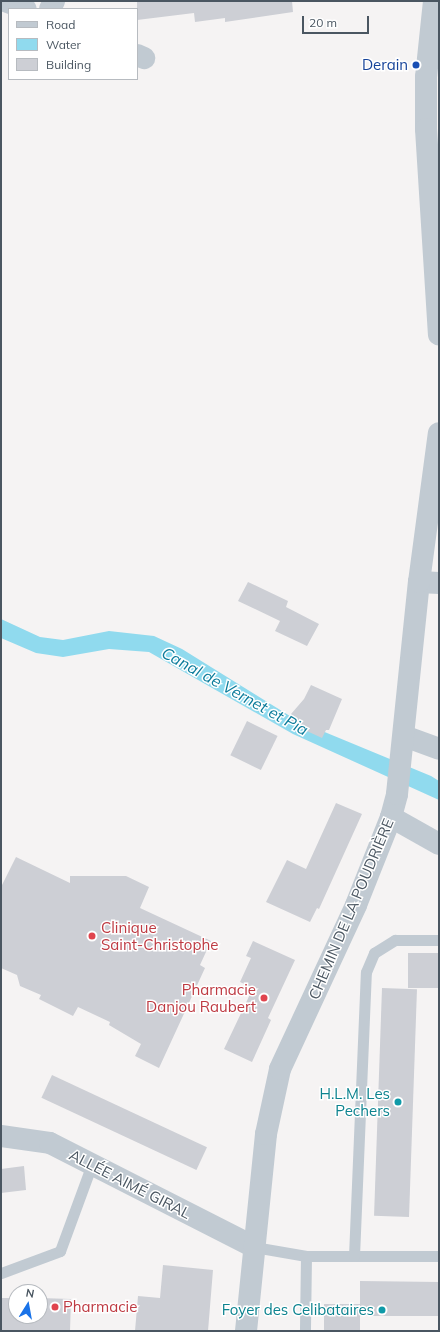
<!DOCTYPE html>
<meta charset="utf-8">
<style>
body{margin:0}
#map{position:relative;width:440px;height:1332px;overflow:hidden;background:#f5f3f3;font-family:Mulish,sans-serif}
div>[style]{position:absolute}
[style*='--x']{left:calc(var(--x)*1px);top:calc(var(--y)*1px);width:calc(var(--w)*1px);rotate:calc(var(--a)*1deg)}
.water>*{inset:0;background:#90daee}
.building>*{inset:0;background:#cdcfd5;transform-origin:0 0}
.service>*{height:11px;margin:-5.5px;padding:0 5.5px;transform-origin:5.5px;border-radius:5.5px;background:#c1cad2}
.minor>*{height:22px;margin:-11px;padding:0 11px;transform-origin:11px;border-radius:11px;background:#c1cad2}
.dots>*{width:11px;height:11px;translate:-50% -50%;box-sizing:border-box;border:2px solid #fff;border-radius:50%}
span{translate:-50% -50%;white-space:nowrap;text-align:center;line-height:1.15;-webkit-text-stroke:3px #fff;paint-order:stroke}
.transit-label{font-size:15px;color:#164399}
.right{translate:-100% -50%;text-align:right}
.street-label{font-size:15px;color:#4a5661}
.health-label{font-size:15px;color:#be3a42}
.left{translate:0 -50%;text-align:left}
.culture-label{font-size:15px;color:#0d838f}
.water-label{font-size:16px;color:#0c7c9b;font-style:italic}
.frame{position:absolute;inset:0;border:2px solid #4a5661;pointer-events:none}
.legend{position:absolute;left:8px;top:8px;width:130px;height:72px;box-sizing:border-box;background:#fff;border:1px solid #b7bbc0;margin:0;padding:5px 7px;list-style:none;font-size:12px;color:#4a5661}
.legend li{display:flex;align-items:center;gap:8px;height:20px}
.legend b{width:20px;border:1px solid #b7bbc0}
.north{position:absolute;left:8px;top:1284px;width:40px;height:40px;box-sizing:border-box;background:#fff;border:1px solid #b7bbc0;border-radius:50%;rotate:11deg;font-size:11px;font-weight:700;line-height:16px;text-align:center;color:#4a5661}
.north::after{content:'';display:block;margin:auto;width:14px;height:18px;background:#1a73e8;clip-path:polygon(50% 0,100% 100%,50% 72%,0 100%)}
.scale{position:absolute;left:302px;top:16px;width:67px;height:18px;box-sizing:border-box;border:2px solid #4a5661;border-top:0;padding-left:5px;font-size:12px;line-height:14px;white-space:nowrap;color:#4a5661;-webkit-text-stroke:3px #fff;paint-order:stroke}
</style>
<div id="map">
<div class="water">
<div style="clip-path:polygon(1px 619px,40px 637px,63px 640px,109px 631px,154px 636px,182px 649px,298px 721px,431px 776px,439px 781px,439px 800px,293px 734px,149px 652px,109px 649px,63px 657px,36px 653px,1px 638px)"></div>
</div>
<div class="building">
<div style="clip-path:polygon(137px 1px,292px 1px,293px 12px,225px 22px,225px 18px,195px 22px,194px 13px,137px 20px)"></div>
<div style="clip-path:polygon(248px 582px,288px 601px,286px 607px,319px 624px,307px 646px,275px 631px,280px 621px,238px 601px)"></div>
<div style="clip-path:polygon(311px 685px,342px 699px,329px 730px,326px 730px,322px 738px,285px 721px,304px 699px)"></div>
<div style="left:247px;top:721px;width:34px;height:38px;rotate:26deg"></div>
<div style="clip-path:polygon(336px 803px,362px 814px,319px 909px,317px 908px,310px 922px,266px 902px,287px 860px,306px 869px)"></div>
<div style="clip-path:polygon(16px 857px,70px 883px,70px 876px,126px 876px,149px 887px,140px 908px,211px 941px,200px 965px,205px 968px,159px 1068px,135px 1056px,141px 1044px,109px 1025px,110px 1022px,78px 1007px,73px 1016px,39px 999px,41px 995px,20px 986px,17px 975px,1px 968px,1px 887px)"></div>
<div style="clip-path:polygon(253px 941px,295px 960px,268px 1018px,271px 1020px,252px 1062px,224px 1049px,253px 988px,240px 982px,251px 958px,246px 956px)"></div>
<div style="left:408px;top:953px;width:31px;height:35px"></div>
<div style="left:382px;top:988px;width:35px;height:228px;rotate:2deg"></div>
<div style="left:52px;top:1075px;width:171px;height:25px;rotate:25deg"></div>
<div style="clip-path:polygon(24px 1166px,26px 1190px,1px 1193px,1px 1169px)"></div>
<div style="clip-path:polygon(163px 1265px,213px 1270px,208px 1331px,135px 1331px,138px 1296px,160px 1298px)"></div>
<div style="clip-path:polygon(360px 1281px,439px 1282px,439px 1316px,360px 1316px,360px 1331px,324px 1331px,324px 1304px,360px 1304px)"></div>
<div style="clip-path:polygon(1px 1298px,16px 1298px,16px 1316px,40px 1316px,40px 1298px,71px 1299px,70px 1331px,1px 1331px)"></div>
</div>
<div class="service">
<div style="--x:254;--y:1247;--w:53;--a:9.8"></div>
<div style="--x:306;--y:1256;--w:75;--a:90.8"></div>
<div style="--x:306;--y:1256;--w:133;--a:0"></div>
<div style="--x:354;--y:1256;--w:284;--a:-87.6"></div>
<div style="--x:366;--y:972;--w:21;--a:-67"></div>
<div style="--x:374;--y:953;--w:25;--a:-32"></div>
<div style="--x:395;--y:940;--w:44;--a:0"></div>
<div style="--x:1;--y:1273;--w:63;--a:-20.4"></div>
<div style="--x:60;--y:1251;--w:93;--a:-69.8"></div>
</div>
<div class="minor">
<div style="--x:5;--y:1;--w:22;--a:21"></div>
<div style="--x:434;--y:1;--w:76;--a:96"></div>
<div style="--x:426;--y:77;--w:52;--a:90"></div>
<div style="--x:426;--y:129;--w:206;--a:86.4"></div>
<div style="--x:50;--y:9;--w:9;--a:-63"></div>
<div style="--x:137;--y:55;--w:8;--a:23"></div>
<div style="--x:419;--y:582;--w:20;--a:3"></div>
<div style="--x:404;--y:736;--w:37;--a:20"></div>
<div style="--x:391;--y:817;--w:55;--a:29.4"></div>
<div style="--x:1;--y:1136;--w:49;--a:8.1"></div>
<div style="--x:50;--y:1143;--w:229;--a:27"></div>
<div style="--x:246;--y:1331;--w:198;--a:-84.2"></div>
<div style="--x:266;--y:1134;--w:66;--a:-77.8"></div>
<div style="--x:280;--y:1069;--w:181;--a:-65.1"></div>
<div style="--x:356;--y:905;--w:95;--a:-68.3"></div>
<div style="--x:391;--y:817;--w:24;--a:-75"></div>
<div style="--x:397;--y:794;--w:213;--a:-84.1"></div>
<div style="--x:419;--y:582;--w:150;--a:-82.4"></div>
</div>
<div class="dots">
<div style="left:416px;top:65px;background:#1a4fb4"></div>
<div style="left:92px;top:936px;background:#e0444e"></div>
<div style="left:264px;top:998px;background:#e0444e"></div>
<div style="left:398px;top:1102px;background:#0f9aa8"></div>
<div style="left:55px;top:1307px;background:#e0444e"></div>
<div style="left:382px;top:1310px;background:#0f9aa8"></div>
</div>
<div class="transit-label">
<span class="right" style="left:408px;top:65px">Derain</span>
</div>
<div class="street-label">
<span style="left:351px;top:909px;rotate:-67deg">CHEMIN DE LA POUDRIÈRE</span>
<span style="left:130px;top:1184px;rotate:27deg">ALLÉE AIMÉ GIRAL</span>
</div>
<div class="health-label">
<span class="left" style="left:101px;top:936px">Clinique<br>Saint-Christophe</span>
<span class="right" style="left:256px;top:998px">Pharmacie<br>Danjou Raubert</span>
<span class="left" style="left:63px;top:1307px">Pharmacie</span>
</div>
<div class="culture-label">
<span class="right" style="left:390px;top:1102px">H.L.M. Les<br>Pechers</span>
<span class="right" style="left:374px;top:1310px">Foyer des Celibataires</span>
</div>
<div class="water-label">
<span style="left:235px;top:691px;rotate:29deg">Canal de Vernet et Pia</span>
</div>
<div class="frame"></div>
<ul class="legend">
<li><b style="height:5px;background:#c1cad2"></b>Road</li>
<li><b style="height:11px;background:#90daee"></b>Water</li>
<li><b style="height:11px;background:#cdcfd5"></b>Building</li>
</ul>
<div class="north">N</div>
<div class="scale">20 m</div>
</div>
